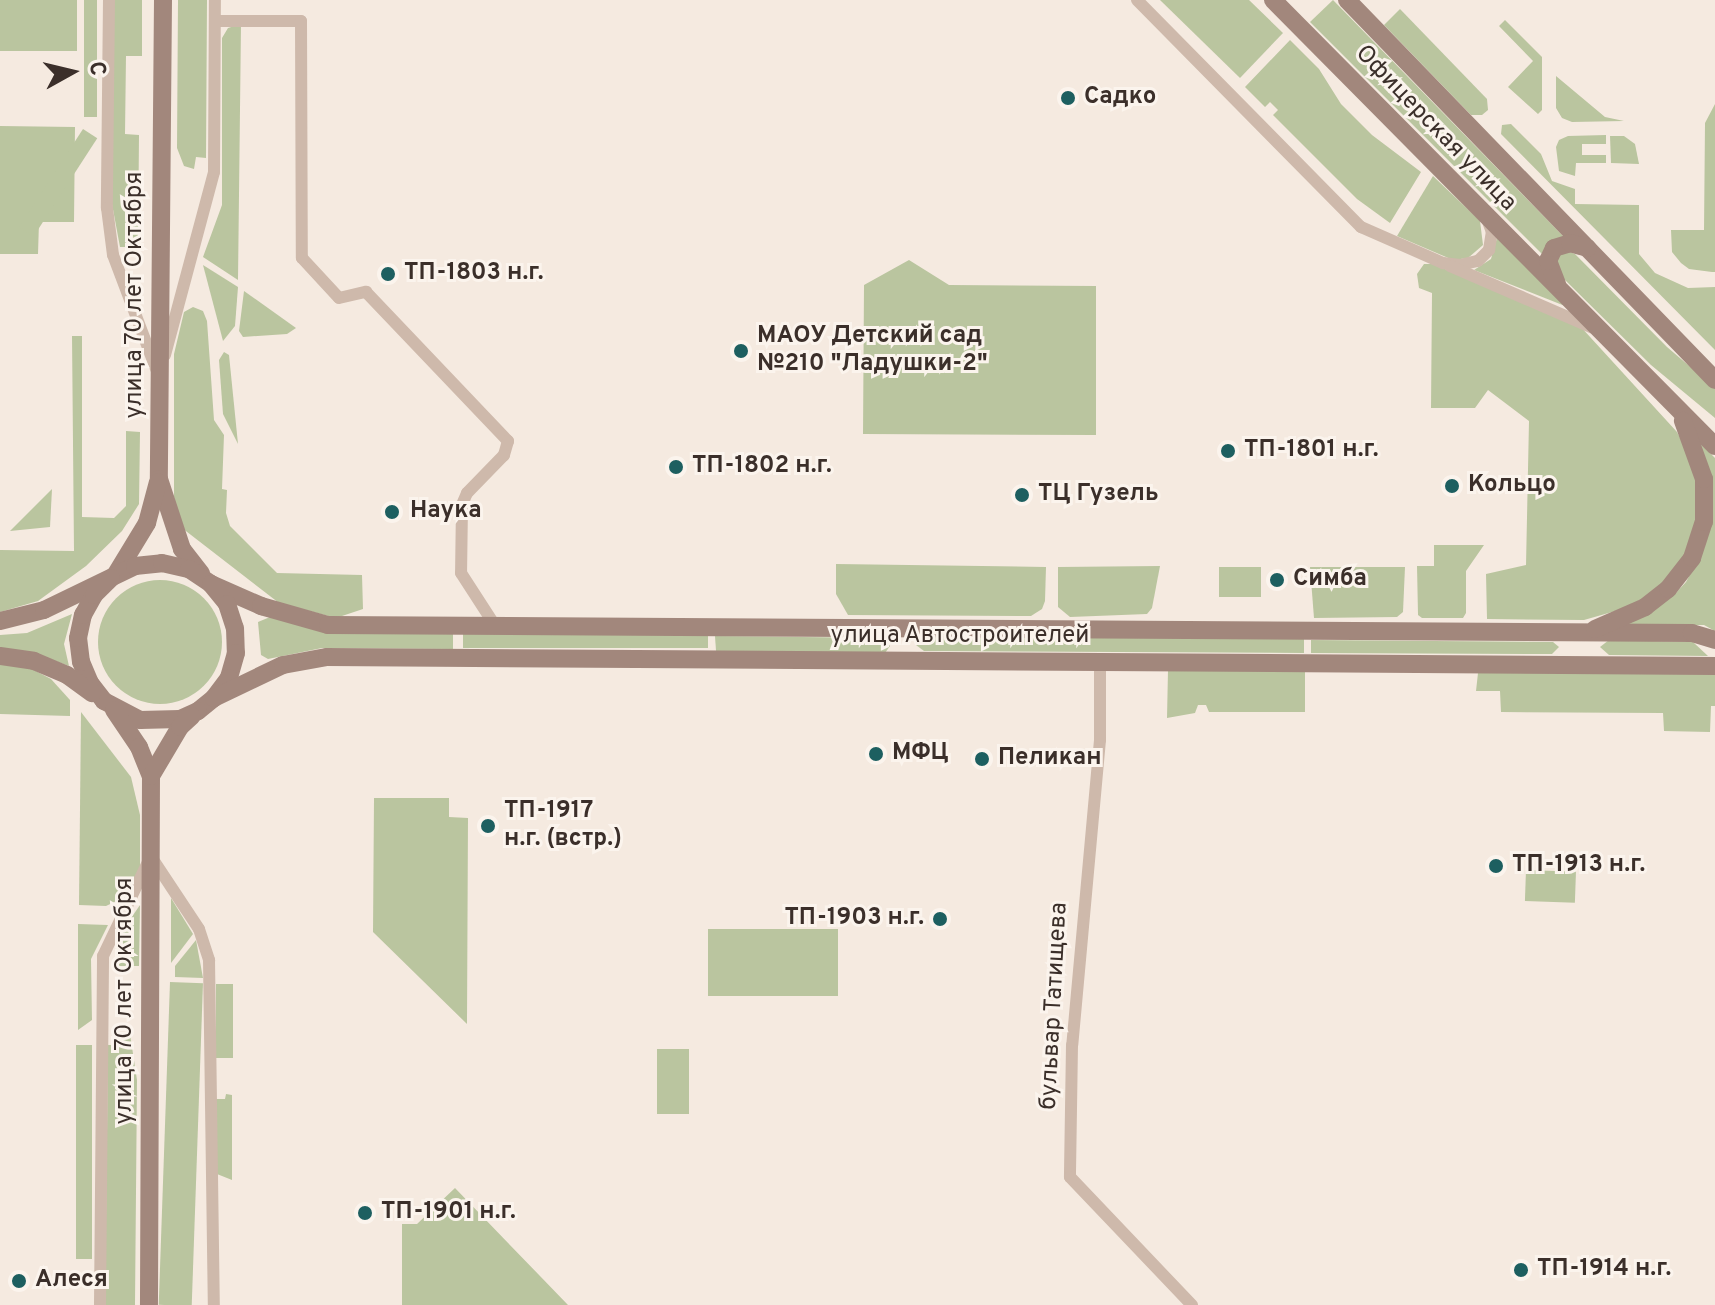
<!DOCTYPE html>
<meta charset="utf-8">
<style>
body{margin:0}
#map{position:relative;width:1715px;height:1305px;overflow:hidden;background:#f5eae0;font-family:Overpass,sans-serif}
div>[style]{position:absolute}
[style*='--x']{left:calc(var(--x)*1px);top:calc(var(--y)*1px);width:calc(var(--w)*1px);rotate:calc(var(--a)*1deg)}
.green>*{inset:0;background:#bac59f;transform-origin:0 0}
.round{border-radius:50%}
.minor>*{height:12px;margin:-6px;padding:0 6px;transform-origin:6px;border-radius:6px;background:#ceb9ab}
.secondary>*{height:18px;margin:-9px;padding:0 9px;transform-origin:9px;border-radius:9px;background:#a2877c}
.dots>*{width:22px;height:22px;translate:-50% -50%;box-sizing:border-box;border:4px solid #fbf4ed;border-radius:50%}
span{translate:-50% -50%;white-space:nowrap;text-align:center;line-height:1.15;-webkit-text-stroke:6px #fbf4ed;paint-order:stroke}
.poi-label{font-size:24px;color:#3b2f2a;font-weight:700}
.left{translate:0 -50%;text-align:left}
.right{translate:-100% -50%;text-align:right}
.street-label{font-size:24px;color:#3b2f2a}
.north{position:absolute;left:32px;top:32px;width:80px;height:80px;-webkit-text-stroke:6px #fbf4ed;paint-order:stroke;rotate:82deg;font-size:22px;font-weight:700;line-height:32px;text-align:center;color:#3b2f2a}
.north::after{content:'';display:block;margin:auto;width:28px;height:36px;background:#3b2f2a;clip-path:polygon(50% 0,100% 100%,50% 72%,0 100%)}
</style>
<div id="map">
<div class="green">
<div style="left:0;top:0;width:77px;height:51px"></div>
<div style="left:84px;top:0;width:13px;height:117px"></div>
<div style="clip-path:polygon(113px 0,142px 0,142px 56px,126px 56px,125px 134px,139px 135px,138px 247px,120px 247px,112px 204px)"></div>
<div style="clip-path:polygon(178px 0,207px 0,206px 158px,196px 157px,194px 169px,184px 166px,177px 148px)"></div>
<div style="clip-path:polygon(1160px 0,1249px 0,1283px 33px,1240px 78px)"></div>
<div style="clip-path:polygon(1333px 0,1566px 239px,1544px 256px,1310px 22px)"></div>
<div style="clip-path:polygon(1400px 9px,1487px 99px,1488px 110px,1482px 115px,1471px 115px,1384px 25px)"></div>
<div style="clip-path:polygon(1505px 20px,1542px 57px,1542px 110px,1538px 114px,1508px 87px,1533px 61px,1499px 26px)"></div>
<div style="clip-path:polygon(241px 24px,238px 280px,203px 257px,222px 205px,222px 38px,228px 28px)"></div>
<div style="clip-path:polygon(1290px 40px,1319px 69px,1341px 104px,1372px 135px,1421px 172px,1390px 223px,1357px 199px,1273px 115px,1278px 110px,1270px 102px,1265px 107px,1245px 87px)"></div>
<div style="clip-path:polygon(1556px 76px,1605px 117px,1624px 121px,1572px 122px,1562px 118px,1556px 108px)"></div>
<div style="clip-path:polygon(1715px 104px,1715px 272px,1712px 272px,1689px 269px,1681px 263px,1672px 252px,1671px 230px,1704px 230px,1705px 123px)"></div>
<div style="clip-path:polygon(1511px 124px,1541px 154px,1552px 181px,1575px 189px,1575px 204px,1639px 205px,1639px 254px,1655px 273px,1688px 288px,1715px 287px,1715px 350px,1501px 134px,1502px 125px)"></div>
<div style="clip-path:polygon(0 126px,75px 127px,74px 222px,39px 222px,38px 254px,0 254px)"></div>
<div style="left:83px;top:129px;width:17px;height:117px;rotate:33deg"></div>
<div style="clip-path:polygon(1606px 135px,1606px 144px,1582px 144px,1582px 155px,1606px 155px,1606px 163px,1576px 163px,1575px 176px,1559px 171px,1556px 147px,1559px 140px,1568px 136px)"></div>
<div style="clip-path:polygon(1610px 136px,1624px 136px,1635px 144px,1639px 164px,1611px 163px)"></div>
<div style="clip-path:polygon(1433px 176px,1480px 221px,1483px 245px,1468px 258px,1453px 260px,1397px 236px)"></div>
<div style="clip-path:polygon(1497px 238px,1565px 306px,1474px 270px,1491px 259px)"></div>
<div style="clip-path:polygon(1567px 251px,1575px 254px,1667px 347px,1715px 388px,1715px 418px,1651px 365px,1565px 280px,1557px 271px,1558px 255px)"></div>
<div style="clip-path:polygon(909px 260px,949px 285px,1096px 286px,1096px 435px,863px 434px,864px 285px)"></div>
<div style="clip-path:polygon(1424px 264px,1433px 264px,1580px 326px,1677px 432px,1693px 463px,1700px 507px,1683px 560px,1660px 588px,1626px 608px,1584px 620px,1487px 619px,1486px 574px,1526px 565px,1529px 421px,1488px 390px,1475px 408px,1431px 408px,1432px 293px,1419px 288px,1417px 274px)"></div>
<div style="clip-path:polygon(203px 265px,238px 287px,235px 326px,223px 341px)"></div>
<div style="clip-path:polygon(244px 291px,296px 328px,287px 334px,243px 337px,239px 331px)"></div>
<div style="clip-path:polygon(193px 307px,203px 311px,207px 321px,214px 420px,224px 435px,222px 489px,227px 490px,226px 513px,230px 526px,277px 573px,362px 575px,363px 609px,336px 618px,279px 603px,182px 528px,174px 497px,174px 354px,184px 312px)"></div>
<div style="clip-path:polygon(72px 336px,82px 336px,82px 517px,114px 518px,126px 506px,126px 431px,140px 432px,139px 504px,122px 531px,86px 566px,38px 601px,0 612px,0 550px,74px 551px)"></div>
<div style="clip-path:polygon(224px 352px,229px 355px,238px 444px,223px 414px,219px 360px)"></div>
<div style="clip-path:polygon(1693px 436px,1715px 458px,1715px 631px,1704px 625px,1620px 625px,1674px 595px,1686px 582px,1705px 546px)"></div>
<div style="clip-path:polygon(52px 489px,50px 527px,10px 531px)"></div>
<div style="clip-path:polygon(1434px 545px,1484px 545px,1466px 571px,1466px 613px,1463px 618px,1422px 618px,1418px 615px,1417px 566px,1434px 566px)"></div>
<div style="clip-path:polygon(836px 564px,1046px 567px,1045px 601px,1042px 609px,1031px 616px,848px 615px,836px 594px)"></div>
<div style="clip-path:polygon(1160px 566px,1152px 608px,1147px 614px,1070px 617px,1058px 607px,1058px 567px)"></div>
<div style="left:1219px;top:567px;width:42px;height:30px"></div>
<div style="clip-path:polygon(1310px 567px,1405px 567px,1403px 612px,1397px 617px,1314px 618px)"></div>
<div class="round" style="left:98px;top:580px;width:124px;height:124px"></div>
<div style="clip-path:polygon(72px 614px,64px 644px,69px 666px,42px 656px,0 651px,0 635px,27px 633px)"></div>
<div style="clip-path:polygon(270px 617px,453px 633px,453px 649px,322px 648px,268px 659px,261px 655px,258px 622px)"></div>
<div style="left:463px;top:633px;width:245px;height:15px"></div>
<div style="clip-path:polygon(715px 636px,882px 638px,890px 646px,885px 653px,716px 651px)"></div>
<div style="clip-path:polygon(919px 637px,1304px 638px,1304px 653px,924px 651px,916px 645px)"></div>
<div style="clip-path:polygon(1311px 640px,1553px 642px,1559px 647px,1552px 654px,1311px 653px)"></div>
<div style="clip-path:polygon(1609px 640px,1693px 642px,1708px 656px,1609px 655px,1600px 647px)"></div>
<div style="clip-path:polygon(0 664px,30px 668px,51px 679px,70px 700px,70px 716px,0 714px)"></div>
<div style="clip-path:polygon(1305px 666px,1305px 712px,1209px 712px,1206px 705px,1198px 705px,1195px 713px,1167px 718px,1168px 670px)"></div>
<div style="clip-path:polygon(1715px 672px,1715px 706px,1711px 706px,1710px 732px,1664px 731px,1663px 713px,1501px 712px,1500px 691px,1476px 691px,1478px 673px)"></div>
<div style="clip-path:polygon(81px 712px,131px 777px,140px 815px,140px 869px,125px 897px,106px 906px,79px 905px)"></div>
<div style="clip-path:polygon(374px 798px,449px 798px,449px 817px,468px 818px,467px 1024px,373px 932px)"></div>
<div style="left:1526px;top:870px;width:50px;height:31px;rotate:2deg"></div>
<div style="clip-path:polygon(171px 898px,193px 934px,171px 963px)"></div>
<div style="clip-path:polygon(140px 905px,139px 966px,116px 966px,116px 940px)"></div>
<div style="clip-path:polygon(78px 924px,108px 925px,91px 959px,92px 1020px,78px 1030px)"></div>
<div style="left:708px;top:929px;width:130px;height:67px"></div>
<div style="clip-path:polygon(196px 940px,203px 978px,175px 977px,175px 966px)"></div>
<div style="left:170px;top:982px;width:33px;height:323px;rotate:2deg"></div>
<div style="left:216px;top:984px;width:17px;height:74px"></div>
<div style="clip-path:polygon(120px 1034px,130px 1034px,137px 1080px,135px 1305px,105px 1305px,108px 1045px,119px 1045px)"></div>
<div style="left:76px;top:1045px;width:16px;height:214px"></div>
<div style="left:657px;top:1049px;width:32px;height:65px"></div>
<div style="clip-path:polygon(226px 1094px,232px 1095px,232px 1180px,217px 1174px,216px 1099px,225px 1099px)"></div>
<div style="clip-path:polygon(455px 1188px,568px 1305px,402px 1305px,402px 1224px,417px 1224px)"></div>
</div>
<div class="minor">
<div style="--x:109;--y:0;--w:208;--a:90.6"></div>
<div style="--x:107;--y:208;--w:47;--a:82.7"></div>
<div style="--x:113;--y:255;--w:122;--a:69.3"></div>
<div style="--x:1137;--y:0;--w:319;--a:45.4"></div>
<div style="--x:1361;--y:227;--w:90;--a:23.7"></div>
<div style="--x:1443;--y:263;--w:17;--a:7"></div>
<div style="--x:1460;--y:265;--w:18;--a:-13"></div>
<div style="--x:1478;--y:261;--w:16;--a:-45"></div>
<div style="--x:1489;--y:250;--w:18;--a:-81"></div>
<div style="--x:1492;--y:232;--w:14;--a:-111"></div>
<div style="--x:215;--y:21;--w:86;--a:0"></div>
<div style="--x:301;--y:21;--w:237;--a:89.8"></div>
<div style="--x:302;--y:258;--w:54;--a:47.2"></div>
<div style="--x:339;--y:298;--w:28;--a:-13"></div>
<div style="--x:366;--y:292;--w:206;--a:46.4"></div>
<div style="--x:508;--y:441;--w:15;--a:106"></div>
<div style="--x:504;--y:455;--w:53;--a:134.2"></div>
<div style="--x:467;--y:493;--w:13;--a:113"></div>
<div style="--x:462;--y:505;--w:68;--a:90.8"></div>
<div style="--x:461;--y:573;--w:64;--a:57.1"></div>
<div style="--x:1450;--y:266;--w:154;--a:23.4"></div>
<div style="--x:165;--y:355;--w:189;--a:-75"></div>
<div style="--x:214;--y:172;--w:172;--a:-89.7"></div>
<div style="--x:1100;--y:662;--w:78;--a:90"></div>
<div style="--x:1100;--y:740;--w:306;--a:95.2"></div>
<div style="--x:1072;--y:1045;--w:132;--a:90.9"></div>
<div style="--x:1070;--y:1177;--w:177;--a:46.4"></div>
<div style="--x:152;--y:858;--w:85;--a:56.5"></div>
<div style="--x:199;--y:929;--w:33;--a:72"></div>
<div style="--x:209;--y:960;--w:345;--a:89.2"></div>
<div style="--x:100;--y:1305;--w:349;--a:-89.5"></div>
<div style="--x:103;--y:956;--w:104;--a:-64.4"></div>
</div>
<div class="secondary">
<div style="--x:163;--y:0;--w:479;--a:90.5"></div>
<div style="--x:159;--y:479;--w:74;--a:71.8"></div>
<div style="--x:182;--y:549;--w:31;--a:52"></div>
<div style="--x:1273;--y:0;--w:628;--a:45.26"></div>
<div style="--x:1347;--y:0;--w:529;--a:45.92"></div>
<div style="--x:1557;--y:284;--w:25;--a:-111"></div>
<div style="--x:1548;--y:261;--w:14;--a:-65"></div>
<div style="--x:1554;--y:248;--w:17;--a:-17"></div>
<div style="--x:1570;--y:243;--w:18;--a:16"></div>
<div style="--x:116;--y:574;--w:60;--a:-58.7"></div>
<div style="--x:147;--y:523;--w:42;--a:-75"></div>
<div style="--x:211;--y:584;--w:55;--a:23.7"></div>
<div style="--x:261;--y:606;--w:70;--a:15.8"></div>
<div style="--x:328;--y:625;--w:1364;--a:0.34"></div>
<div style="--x:1692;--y:633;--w:24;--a:17"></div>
<div style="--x:0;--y:621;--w:45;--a:-14"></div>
<div style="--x:44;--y:610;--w:101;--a:-25.8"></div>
<div style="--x:135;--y:566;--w:27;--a:-6"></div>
<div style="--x:162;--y:563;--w:28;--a:13"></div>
<div style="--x:189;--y:569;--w:27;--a:34"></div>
<div style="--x:211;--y:584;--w:26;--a:51"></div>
<div style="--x:227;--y:604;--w:25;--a:72"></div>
<div style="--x:235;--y:628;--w:25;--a:88"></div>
<div style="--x:236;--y:653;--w:26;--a:106"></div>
<div style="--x:229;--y:678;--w:25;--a:127"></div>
<div style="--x:214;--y:698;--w:21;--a:141"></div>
<div style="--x:198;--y:711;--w:20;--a:156"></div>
<div style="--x:180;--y:719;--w:40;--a:178.6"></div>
<div style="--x:140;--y:720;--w:41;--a:-152.2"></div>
<div style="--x:104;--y:701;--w:23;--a:-128"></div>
<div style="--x:90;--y:683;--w:23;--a:-113"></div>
<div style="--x:81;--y:662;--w:24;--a:-97"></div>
<div style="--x:78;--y:638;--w:24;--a:-78"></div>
<div style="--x:83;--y:615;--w:23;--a:-61"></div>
<div style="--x:94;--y:595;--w:24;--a:-45"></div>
<div style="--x:1595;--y:629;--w:55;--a:-23.7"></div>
<div style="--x:1645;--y:607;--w:29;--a:-38"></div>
<div style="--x:1668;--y:589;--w:39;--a:-52"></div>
<div style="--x:1692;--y:558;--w:38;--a:-72"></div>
<div style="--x:1704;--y:522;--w:43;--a:-90"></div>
<div style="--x:1704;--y:479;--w:62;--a:-109.9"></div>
<div style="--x:0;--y:656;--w:34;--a:8"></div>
<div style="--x:34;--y:661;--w:36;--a:23"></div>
<div style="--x:67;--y:675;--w:31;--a:36"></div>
<div style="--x:214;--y:698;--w:76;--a:-25.6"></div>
<div style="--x:283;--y:665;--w:45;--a:-10.3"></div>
<div style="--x:327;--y:657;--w:1388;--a:0.37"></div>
<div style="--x:114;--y:710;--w:45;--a:56"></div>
<div style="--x:139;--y:747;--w:31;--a:68"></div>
<div style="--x:151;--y:776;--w:529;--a:90.22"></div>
<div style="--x:151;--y:776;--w:57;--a:-59.4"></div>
<div style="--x:180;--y:727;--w:16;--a:-43"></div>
</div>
<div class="dots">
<div style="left:1068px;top:98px;background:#1d5f60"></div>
<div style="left:388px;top:274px;background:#1d5f60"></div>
<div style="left:741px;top:351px;background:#1d5f60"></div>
<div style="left:1228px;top:451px;background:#1d5f60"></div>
<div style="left:676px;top:467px;background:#1d5f60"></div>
<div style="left:1452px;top:486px;background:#1d5f60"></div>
<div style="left:1022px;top:495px;background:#1d5f60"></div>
<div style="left:392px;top:512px;background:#1d5f60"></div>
<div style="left:1277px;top:580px;background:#1d5f60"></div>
<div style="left:876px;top:754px;background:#1d5f60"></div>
<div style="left:982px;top:759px;background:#1d5f60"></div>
<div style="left:488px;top:826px;background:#1d5f60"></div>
<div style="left:1496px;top:866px;background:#1d5f60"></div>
<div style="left:940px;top:919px;background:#1d5f60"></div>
<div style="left:365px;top:1213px;background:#1d5f60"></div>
<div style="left:1521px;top:1270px;background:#1d5f60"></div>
<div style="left:19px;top:1281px;background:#1d5f60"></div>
</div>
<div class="poi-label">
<span class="left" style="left:1084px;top:98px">Садко</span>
<span class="left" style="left:404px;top:274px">ТП-1803 н.г.</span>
<span class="left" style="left:757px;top:351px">МАОУ Детский сад<br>№210 "Ладушки-2"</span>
<span class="left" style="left:1244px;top:451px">ТП-1801 н.г.</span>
<span class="left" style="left:692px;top:467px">ТП-1802 н.г.</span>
<span class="left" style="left:1468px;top:486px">Кольцо</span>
<span class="left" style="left:1038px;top:495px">ТЦ Гузель</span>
<span class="left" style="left:410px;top:512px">Наука</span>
<span class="left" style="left:1293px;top:580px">Симба</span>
<span class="left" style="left:892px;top:754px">МФЦ</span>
<span class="left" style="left:998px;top:759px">Пеликан</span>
<span class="left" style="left:504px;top:826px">ТП-1917<br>н.г. (встр.)</span>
<span class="left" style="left:1512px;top:866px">ТП-1913 н.г.</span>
<span class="right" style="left:924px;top:919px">ТП-1903 н.г.</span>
<span class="left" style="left:381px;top:1213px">ТП-1901 н.г.</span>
<span class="left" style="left:1537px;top:1270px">ТП-1914 н.г.</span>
<span class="left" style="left:35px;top:1281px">Алеся</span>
</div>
<div class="street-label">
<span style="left:1435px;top:129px;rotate:46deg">Офицерская улица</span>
<span style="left:136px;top:295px;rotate:-90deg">улица 70 лет Октября</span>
<span style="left:960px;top:637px">улица Автостроителей</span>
<span style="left:126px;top:1001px;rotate:-90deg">улица 70 лет Октября</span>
<span style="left:1055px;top:1006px;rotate:-87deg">бульвар Татищева</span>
</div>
<div class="north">С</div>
</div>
